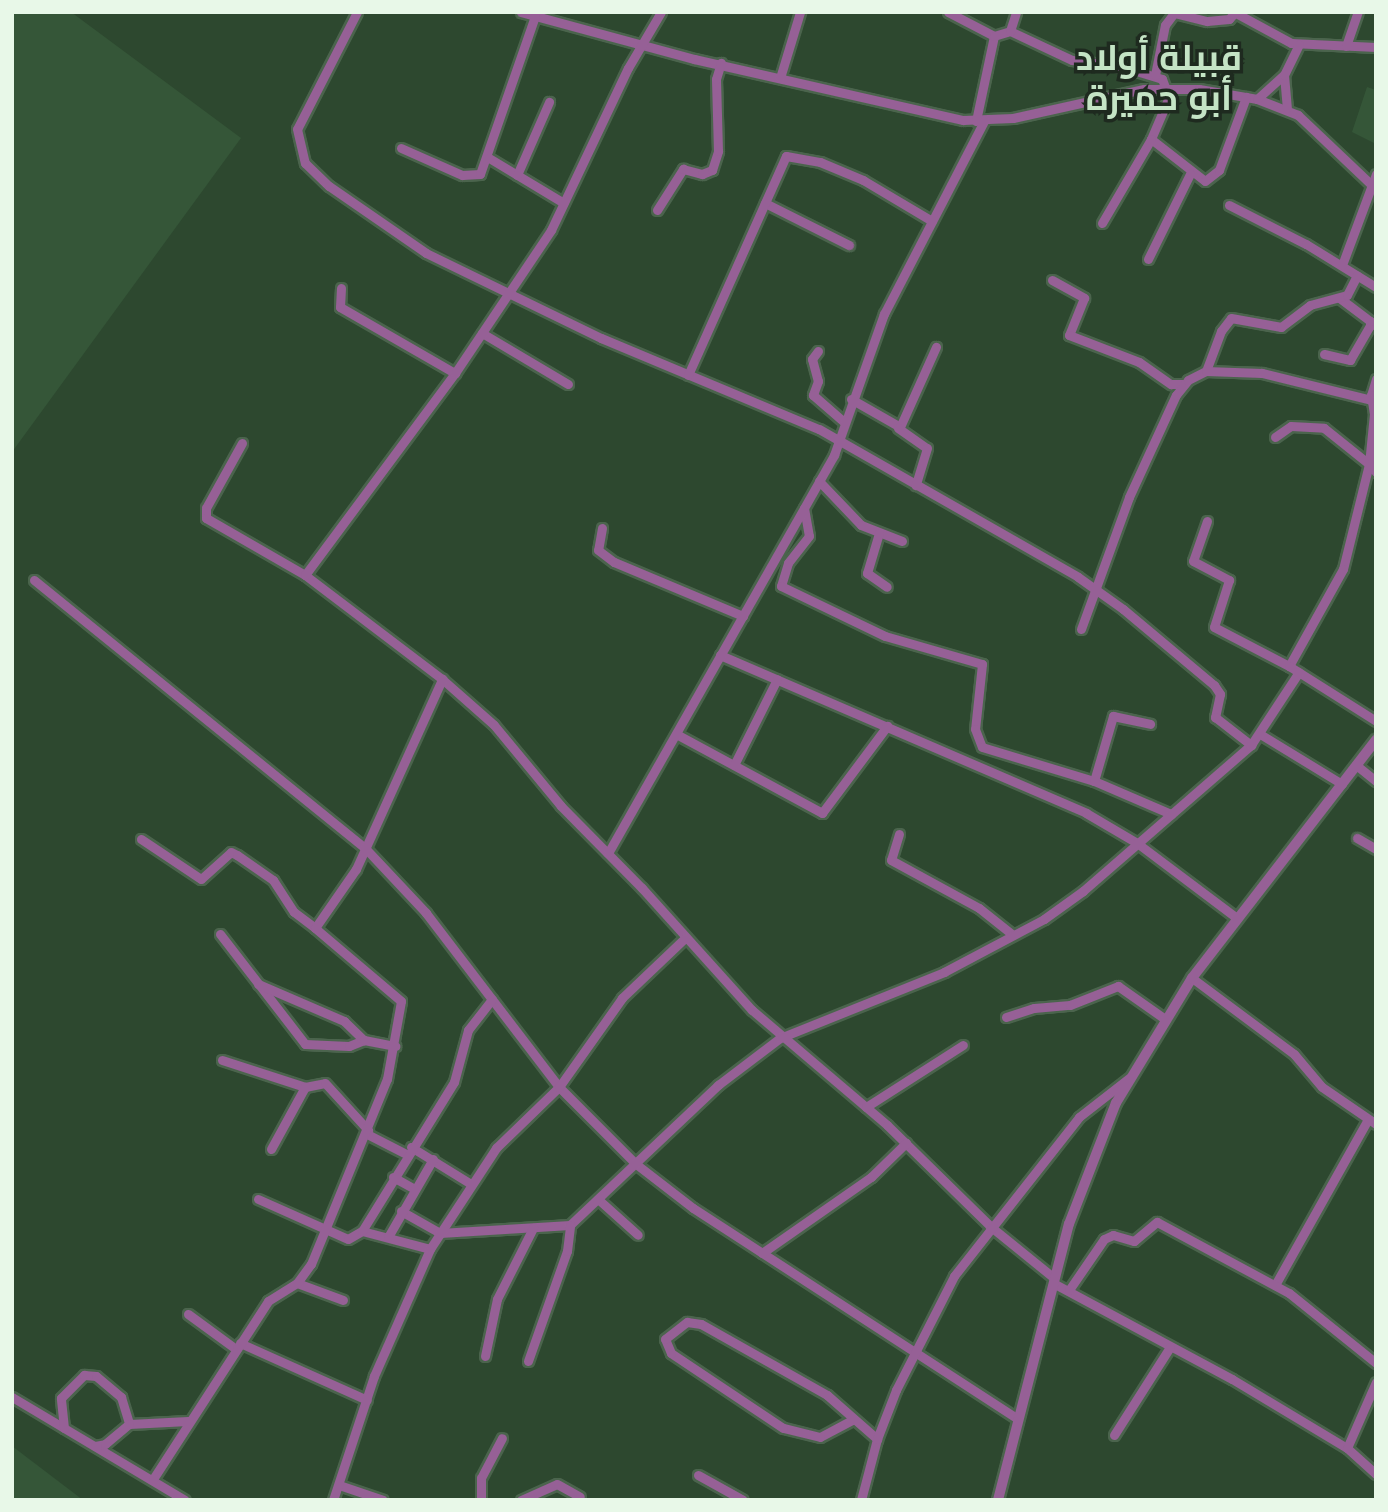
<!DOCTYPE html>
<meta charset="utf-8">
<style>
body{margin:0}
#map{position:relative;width:1388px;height:1512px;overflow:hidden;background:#2d482f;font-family:Jost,Cairo,sans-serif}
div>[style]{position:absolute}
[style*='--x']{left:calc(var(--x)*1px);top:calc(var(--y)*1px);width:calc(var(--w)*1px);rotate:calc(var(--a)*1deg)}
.built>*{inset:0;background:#355638}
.roads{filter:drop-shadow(2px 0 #4b644d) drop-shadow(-2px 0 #4b644d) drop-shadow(0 2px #4b644d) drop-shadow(0 -2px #4b644d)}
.minor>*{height:9px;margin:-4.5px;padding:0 4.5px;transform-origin:4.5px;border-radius:4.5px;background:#966096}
.tertiary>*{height:10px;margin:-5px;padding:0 5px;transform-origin:5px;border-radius:5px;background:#966096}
span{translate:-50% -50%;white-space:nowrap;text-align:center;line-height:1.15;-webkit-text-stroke:7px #1e2a1f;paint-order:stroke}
.district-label{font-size:35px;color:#c4e4c5;font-weight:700}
.frame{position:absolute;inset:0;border:14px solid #e8f8e8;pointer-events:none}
</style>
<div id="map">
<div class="built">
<div style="clip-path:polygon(12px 12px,71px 12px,241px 138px,12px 452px)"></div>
<div style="clip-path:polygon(1367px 87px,1376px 90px,1376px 144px,1352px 132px)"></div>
<div style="clip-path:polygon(12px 1446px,83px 1500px,12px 1500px)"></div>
</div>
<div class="roads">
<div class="minor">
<div style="--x:357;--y:12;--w:131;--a:117.1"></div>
<div style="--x:297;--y:129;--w:35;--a:77"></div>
<div style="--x:305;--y:163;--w:33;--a:44"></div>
<div style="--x:329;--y:186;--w:118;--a:34.6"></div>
<div style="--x:426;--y:253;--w:195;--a:25.9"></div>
<div style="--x:601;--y:338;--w:236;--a:22.7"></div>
<div style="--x:819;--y:429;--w:298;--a:29.7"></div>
<div style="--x:1078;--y:577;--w:55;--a:35.4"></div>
<div style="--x:1123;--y:609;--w:119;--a:39.9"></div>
<div style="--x:1214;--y:685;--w:11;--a:56"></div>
<div style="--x:1220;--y:694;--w:24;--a:102"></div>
<div style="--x:1215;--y:717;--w:46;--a:37.9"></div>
<div style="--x:521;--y:12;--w:179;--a:15.2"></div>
<div style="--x:694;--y:59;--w:276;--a:12.8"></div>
<div style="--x:963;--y:120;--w:50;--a:-2.3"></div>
<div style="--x:1013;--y:118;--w:134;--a:-12.5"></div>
<div style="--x:1144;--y:89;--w:55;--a:0"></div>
<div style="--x:1199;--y:89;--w:59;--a:9.8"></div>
<div style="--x:1257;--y:99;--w:44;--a:21.3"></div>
<div style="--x:1298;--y:115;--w:108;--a:43.5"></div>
<div style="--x:948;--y:12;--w:52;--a:27.6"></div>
<div style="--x:994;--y:36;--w:87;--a:102"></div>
<div style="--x:1234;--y:12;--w:65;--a:28.5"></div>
<div style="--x:1291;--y:43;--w:85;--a:2.7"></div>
<div style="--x:1010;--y:31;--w:68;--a:25.1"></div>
<div style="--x:1072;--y:60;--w:51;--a:7.8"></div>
<div style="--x:1123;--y:67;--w:41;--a:17.1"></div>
<div style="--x:1162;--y:79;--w:19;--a:69"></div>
<div style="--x:1169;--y:97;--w:46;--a:113.2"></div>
<div style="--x:1151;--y:139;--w:68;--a:37.9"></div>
<div style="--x:1205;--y:181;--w:18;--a:-38"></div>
<div style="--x:1219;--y:170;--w:78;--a:-69.7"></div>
<div style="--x:994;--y:36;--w:17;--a:-17"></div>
<div style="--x:1010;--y:31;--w:20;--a:-72"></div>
<div style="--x:1346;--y:46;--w:36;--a:-71"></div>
<div style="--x:1155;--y:75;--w:51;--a:-78.7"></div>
<div style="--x:1165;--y:25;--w:15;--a:-53"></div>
<div style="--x:1174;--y:13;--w:34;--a:14"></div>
<div style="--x:1207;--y:21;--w:22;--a:-5"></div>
<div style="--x:1229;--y:19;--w:9;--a:-49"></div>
<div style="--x:1284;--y:75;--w:33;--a:85"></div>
<div style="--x:780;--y:78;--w:69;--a:-73.1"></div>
<div style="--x:1257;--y:99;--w:36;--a:-42"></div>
<div style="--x:1284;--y:75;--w:34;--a:-64"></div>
<div style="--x:401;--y:148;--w:67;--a:23.9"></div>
<div style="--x:462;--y:175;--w:18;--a:-3"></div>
<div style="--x:480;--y:174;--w:167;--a:-70.8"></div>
<div style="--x:489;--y:158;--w:87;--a:31"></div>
<div style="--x:517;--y:175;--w:80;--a:-66.3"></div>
<div style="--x:765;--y:203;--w:94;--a:26.6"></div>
<div style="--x:1229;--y:205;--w:86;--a:26.9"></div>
<div style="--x:1306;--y:244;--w:82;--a:31.6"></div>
<div style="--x:657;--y:210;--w:49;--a:-57.6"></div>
<div style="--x:683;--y:169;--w:20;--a:15"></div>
<div style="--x:702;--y:174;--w:11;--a:-22"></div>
<div style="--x:712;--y:170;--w:20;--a:-72"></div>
<div style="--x:718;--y:151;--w:72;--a:-91.6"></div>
<div style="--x:716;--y:79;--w:17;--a:-73"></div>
<div style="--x:1102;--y:223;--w:97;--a:-59.7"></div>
<div style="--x:1148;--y:259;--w:95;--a:-63.7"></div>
<div style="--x:1342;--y:265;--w:97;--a:-69.5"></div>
<div style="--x:1052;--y:280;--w:37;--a:29"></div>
<div style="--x:1084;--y:298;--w:40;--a:112"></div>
<div style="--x:1069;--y:335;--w:75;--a:21.1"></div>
<div style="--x:1139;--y:362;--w:39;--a:35"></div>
<div style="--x:1171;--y:384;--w:13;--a:0"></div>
<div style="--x:341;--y:288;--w:19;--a:93"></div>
<div style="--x:340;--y:307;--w:133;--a:29.9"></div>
<div style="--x:482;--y:333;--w:100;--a:30.7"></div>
<div style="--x:818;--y:351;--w:10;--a:127"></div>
<div style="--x:812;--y:359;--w:23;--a:75"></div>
<div style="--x:818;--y:381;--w:15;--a:110"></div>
<div style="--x:813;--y:395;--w:41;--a:41.1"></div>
<div style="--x:1324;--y:354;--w:27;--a:13"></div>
<div style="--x:1350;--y:360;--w:39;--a:-60"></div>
<div style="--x:1370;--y:326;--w:5;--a:-90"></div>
<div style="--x:1370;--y:321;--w:38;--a:-143"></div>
<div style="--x:1206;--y:371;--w:43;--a:-69.4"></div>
<div style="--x:1221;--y:331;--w:16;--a:-52"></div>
<div style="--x:1231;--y:318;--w:51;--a:10.2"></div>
<div style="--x:1281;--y:327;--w:36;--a:-37"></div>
<div style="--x:1310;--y:305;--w:38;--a:-15"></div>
<div style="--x:1347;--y:295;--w:22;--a:-63"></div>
<div style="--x:688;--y:375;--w:240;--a:-65.9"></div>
<div style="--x:786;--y:156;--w:35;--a:10"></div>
<div style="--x:820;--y:162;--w:47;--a:22.7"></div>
<div style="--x:863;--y:180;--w:80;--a:30.7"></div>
<div style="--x:1376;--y:379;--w:17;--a:107"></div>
<div style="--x:1371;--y:395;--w:19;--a:81"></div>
<div style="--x:1374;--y:414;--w:50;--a:95.7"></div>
<div style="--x:1369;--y:464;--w:11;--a:49"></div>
<div style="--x:851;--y:399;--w:56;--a:29.7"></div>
<div style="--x:900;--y:427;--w:88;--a:-65.8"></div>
<div style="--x:898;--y:428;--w:35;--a:35"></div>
<div style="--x:927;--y:448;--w:39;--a:107"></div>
<div style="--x:1275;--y:437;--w:19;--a:-35"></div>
<div style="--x:1291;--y:426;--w:33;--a:3"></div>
<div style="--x:1324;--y:428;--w:58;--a:38.7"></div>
<div style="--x:1369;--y:464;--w:108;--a:103.9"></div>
<div style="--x:1343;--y:569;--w:111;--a:119.1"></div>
<div style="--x:242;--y:443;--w:74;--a:119"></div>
<div style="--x:206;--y:508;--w:10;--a:90"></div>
<div style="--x:206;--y:518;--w:114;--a:29.9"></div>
<div style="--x:305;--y:575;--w:172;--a:37.2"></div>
<div style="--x:442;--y:679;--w:69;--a:41.5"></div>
<div style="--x:494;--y:725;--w:105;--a:50.4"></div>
<div style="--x:561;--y:806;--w:115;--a:45.4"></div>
<div style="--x:642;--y:888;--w:164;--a:48"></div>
<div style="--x:752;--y:1010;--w:177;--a:40.4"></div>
<div style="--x:887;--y:1125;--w:144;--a:44.4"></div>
<div style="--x:990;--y:1226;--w:82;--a:39.1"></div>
<div style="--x:819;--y:481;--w:61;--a:46.3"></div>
<div style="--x:861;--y:525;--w:44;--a:21.3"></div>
<div style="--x:804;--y:508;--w:28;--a:80"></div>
<div style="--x:809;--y:536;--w:34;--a:128"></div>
<div style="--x:788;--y:563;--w:24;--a:107"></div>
<div style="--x:781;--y:586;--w:115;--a:25.7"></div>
<div style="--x:885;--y:636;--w:101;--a:16.1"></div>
<div style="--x:982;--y:664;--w:65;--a:96.1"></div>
<div style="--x:975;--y:729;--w:19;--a:69"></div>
<div style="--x:982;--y:747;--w:117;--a:16.9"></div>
<div style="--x:1094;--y:781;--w:84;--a:23.2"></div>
<div style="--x:1207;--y:521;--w:42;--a:109.3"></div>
<div style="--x:1193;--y:561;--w:41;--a:27.8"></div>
<div style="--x:1229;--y:580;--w:49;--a:107.7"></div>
<div style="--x:1214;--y:627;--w:85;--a:27.5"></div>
<div style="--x:1289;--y:666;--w:103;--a:32.3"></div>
<div style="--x:602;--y:528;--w:22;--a:100"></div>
<div style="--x:598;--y:550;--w:20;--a:37"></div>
<div style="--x:614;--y:562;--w:140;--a:22.7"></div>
<div style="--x:879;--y:533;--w:42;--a:106.7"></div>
<div style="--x:867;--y:573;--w:24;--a:35"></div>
<div style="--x:305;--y:575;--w:252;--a:-53.4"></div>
<div style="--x:455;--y:373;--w:172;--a:-56.1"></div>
<div style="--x:551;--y:230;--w:179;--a:-64.6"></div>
<div style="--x:628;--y:68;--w:65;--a:-59.5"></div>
<div style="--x:34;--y:580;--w:427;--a:39"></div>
<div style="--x:366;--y:849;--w:88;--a:46.8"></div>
<div style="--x:426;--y:913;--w:219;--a:52.6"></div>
<div style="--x:559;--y:1087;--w:109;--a:45"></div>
<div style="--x:636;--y:1164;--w:72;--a:37.7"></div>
<div style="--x:693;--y:1208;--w:387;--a:33"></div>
<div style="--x:1081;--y:629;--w:140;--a:-70"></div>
<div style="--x:1129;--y:497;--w:112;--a:-65.3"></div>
<div style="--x:1176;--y:395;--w:19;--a:-51"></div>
<div style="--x:1188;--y:380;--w:20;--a:-27"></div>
<div style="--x:1206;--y:371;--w:56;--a:2"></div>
<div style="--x:1262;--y:373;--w:112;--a:13.9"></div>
<div style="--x:720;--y:655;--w:399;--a:23.3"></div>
<div style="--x:1086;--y:813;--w:59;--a:30.5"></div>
<div style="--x:1137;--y:843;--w:125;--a:36.9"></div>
<div style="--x:1260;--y:734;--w:96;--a:31.4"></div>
<div style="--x:678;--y:735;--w:164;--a:28.4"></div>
<div style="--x:822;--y:813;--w:109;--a:-53.2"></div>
<div style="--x:734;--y:765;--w:96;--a:-63.4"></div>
<div style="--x:1356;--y:765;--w:26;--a:39"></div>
<div style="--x:1094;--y:781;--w:68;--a:-73.7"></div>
<div style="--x:1113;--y:716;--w:38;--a:12"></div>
<div style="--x:899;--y:834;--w:27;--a:107"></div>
<div style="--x:891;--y:860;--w:100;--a:28.6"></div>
<div style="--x:979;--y:908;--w:43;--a:38.5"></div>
<div style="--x:1357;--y:838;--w:22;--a:30"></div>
<div style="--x:141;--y:839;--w:72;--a:33.7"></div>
<div style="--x:201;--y:879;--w:40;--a:-42"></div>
<div style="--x:231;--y:852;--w:7;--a:27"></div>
<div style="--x:237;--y:855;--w:44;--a:34.8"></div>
<div style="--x:273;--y:880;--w:38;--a:57"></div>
<div style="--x:294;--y:912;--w:26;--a:37"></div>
<div style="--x:608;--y:853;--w:458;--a:-60.4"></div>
<div style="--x:834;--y:455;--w:150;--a:-70.5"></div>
<div style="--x:884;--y:314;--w:217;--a:-62.6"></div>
<div style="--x:220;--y:934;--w:139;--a:52.3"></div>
<div style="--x:305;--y:1044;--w:44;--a:2.6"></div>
<div style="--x:349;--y:1046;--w:16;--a:-22"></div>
<div style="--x:1192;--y:978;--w:127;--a:36.7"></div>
<div style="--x:1294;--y:1054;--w:43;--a:49.7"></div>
<div style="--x:1322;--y:1087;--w:65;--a:34.4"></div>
<div style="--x:258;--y:984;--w:94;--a:23.3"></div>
<div style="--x:344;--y:1021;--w:28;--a:44"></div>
<div style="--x:364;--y:1040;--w:32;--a:11"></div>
<div style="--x:1006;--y:1017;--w:29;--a:-18"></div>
<div style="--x:1034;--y:1008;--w:36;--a:-5"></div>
<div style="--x:1070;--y:1005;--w:52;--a:-21.6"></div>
<div style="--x:1118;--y:986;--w:57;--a:35.1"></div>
<div style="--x:222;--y:1060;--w:87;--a:18"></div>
<div style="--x:305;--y:1087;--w:20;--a:-11"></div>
<div style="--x:325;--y:1083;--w:64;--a:47.5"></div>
<div style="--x:866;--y:1107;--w:115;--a:-32.6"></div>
<div style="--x:367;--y:1134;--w:44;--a:27.1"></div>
<div style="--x:411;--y:1147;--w:70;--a:31.7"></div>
<div style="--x:271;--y:1149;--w:71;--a:-61.3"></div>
<div style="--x:393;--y:1177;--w:23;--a:29"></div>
<div style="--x:258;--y:1199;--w:98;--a:24"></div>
<div style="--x:348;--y:1239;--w:16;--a:-30"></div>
<div style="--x:362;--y:1231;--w:70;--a:14.8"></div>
<div style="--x:599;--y:1200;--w:52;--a:41.9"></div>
<div style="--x:401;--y:1211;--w:45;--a:29.4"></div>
<div style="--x:440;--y:1233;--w:130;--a:-3.5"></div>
<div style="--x:570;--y:1225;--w:204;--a:-43.4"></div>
<div style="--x:718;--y:1085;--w:78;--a:-37.2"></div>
<div style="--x:780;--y:1038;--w:177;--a:-21.9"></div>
<div style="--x:944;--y:972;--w:113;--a:-27.9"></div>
<div style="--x:1044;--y:919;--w:48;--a:-35.7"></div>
<div style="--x:1083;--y:891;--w:223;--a:-41"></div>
<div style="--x:1251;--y:745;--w:87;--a:-56.7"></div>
<div style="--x:362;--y:1231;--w:175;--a:-58.3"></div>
<div style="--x:454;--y:1082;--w:54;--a:-74.9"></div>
<div style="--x:468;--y:1030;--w:39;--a:-52"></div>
<div style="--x:388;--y:1237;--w:90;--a:-60"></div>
<div style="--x:762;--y:1253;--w:133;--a:-34.9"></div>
<div style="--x:871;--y:1177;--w:49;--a:-44.2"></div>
<div style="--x:297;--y:1283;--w:49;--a:20.3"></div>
<div style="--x:1053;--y:1283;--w:203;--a:28.2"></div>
<div style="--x:1232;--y:1379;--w:134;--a:31"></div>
<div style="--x:1347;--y:1448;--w:39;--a:42"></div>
<div style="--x:1275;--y:1285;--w:190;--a:-60.7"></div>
<div style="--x:1069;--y:1290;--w:62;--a:-55.5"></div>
<div style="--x:1104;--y:1239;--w:10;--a:-24"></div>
<div style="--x:1113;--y:1235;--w:22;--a:16"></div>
<div style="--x:1134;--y:1241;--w:30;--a:-40"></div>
<div style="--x:1157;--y:1222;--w:150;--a:28.3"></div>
<div style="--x:1289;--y:1293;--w:112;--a:38.8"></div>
<div style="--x:188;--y:1314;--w:59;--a:36.1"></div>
<div style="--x:240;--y:1343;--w:139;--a:24.2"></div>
<div style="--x:485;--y:1356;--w:58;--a:-78.1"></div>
<div style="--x:497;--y:1299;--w:80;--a:-63.1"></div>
<div style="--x:528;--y:1361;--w:117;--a:-70.5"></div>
<div style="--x:567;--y:1251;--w:26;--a:-83"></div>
<div style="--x:12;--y:1397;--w:201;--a:30.8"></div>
<div style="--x:852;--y:1420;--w:36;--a:152"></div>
<div style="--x:820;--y:1437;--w:38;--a:-166"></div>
<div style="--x:783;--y:1428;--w:135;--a:-146.2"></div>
<div style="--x:671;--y:1353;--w:15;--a:-113"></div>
<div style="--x:665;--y:1339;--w:28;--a:-38"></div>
<div style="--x:687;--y:1322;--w:14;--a:8"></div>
<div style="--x:701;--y:1324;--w:145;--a:29.4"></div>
<div style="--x:827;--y:1395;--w:67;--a:41.3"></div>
<div style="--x:64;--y:1428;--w:30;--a:-96"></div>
<div style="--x:61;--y:1398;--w:33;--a:-45"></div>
<div style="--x:84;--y:1375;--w:12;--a:5"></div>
<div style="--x:96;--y:1376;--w:33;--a:40"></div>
<div style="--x:121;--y:1397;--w:28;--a:73"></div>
<div style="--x:129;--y:1424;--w:59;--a:-2.9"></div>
<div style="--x:1114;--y:1435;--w:104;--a:-57.5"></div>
<div style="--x:95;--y:1446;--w:10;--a:-11"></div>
<div style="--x:105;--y:1444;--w:31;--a:-40"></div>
<div style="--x:1347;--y:1448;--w:72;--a:-66.3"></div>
<div style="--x:698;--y:1475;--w:51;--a:29.1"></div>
<div style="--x:153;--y:1479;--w:212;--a:-57.1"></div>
<div style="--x:268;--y:1301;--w:34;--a:-32"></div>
<div style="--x:297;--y:1283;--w:24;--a:-54"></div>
<div style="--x:311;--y:1264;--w:200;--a:-67.7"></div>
<div style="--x:387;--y:1079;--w:79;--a:-79.8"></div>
<div style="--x:401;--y:1001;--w:113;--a:-139.7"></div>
<div style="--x:315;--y:928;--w:72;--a:-55.2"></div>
<div style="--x:356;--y:869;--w:209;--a:-65.6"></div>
<div style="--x:339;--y:1485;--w:46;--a:18.8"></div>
<div style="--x:333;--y:1500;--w:131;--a:-71.7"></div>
<div style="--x:374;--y:1376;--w:139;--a:-66.2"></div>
<div style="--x:430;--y:1249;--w:121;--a:-56.8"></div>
<div style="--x:496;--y:1148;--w:88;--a:-44.1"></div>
<div style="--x:559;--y:1087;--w:109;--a:-54.7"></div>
<div style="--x:622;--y:998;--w:86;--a:-43.6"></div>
<div style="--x:481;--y:1500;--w:22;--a:-90"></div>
<div style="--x:481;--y:1478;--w:45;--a:-62.3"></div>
<div style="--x:521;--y:1500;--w:39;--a:-24"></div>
<div style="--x:557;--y:1484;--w:26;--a:29"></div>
<div style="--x:861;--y:1500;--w:63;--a:-75.3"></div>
<div style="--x:877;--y:1439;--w:53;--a:-68.8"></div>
<div style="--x:896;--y:1390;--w:128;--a:-63"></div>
<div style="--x:954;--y:1276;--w:202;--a:-51.8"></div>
<div style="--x:1079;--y:1117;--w:63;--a:-38"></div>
</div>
<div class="tertiary">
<div style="--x:998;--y:1500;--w:285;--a:-75.6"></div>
<div style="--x:1069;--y:1224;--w:130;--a:-68.8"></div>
<div style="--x:1116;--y:1103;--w:146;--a:-58.7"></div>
<div style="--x:1192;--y:978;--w:301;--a:-52.3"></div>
</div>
</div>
<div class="district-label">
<span style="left:1159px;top:78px">قبيلة أولاد<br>أبو حميرة</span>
</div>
<div class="frame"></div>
</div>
